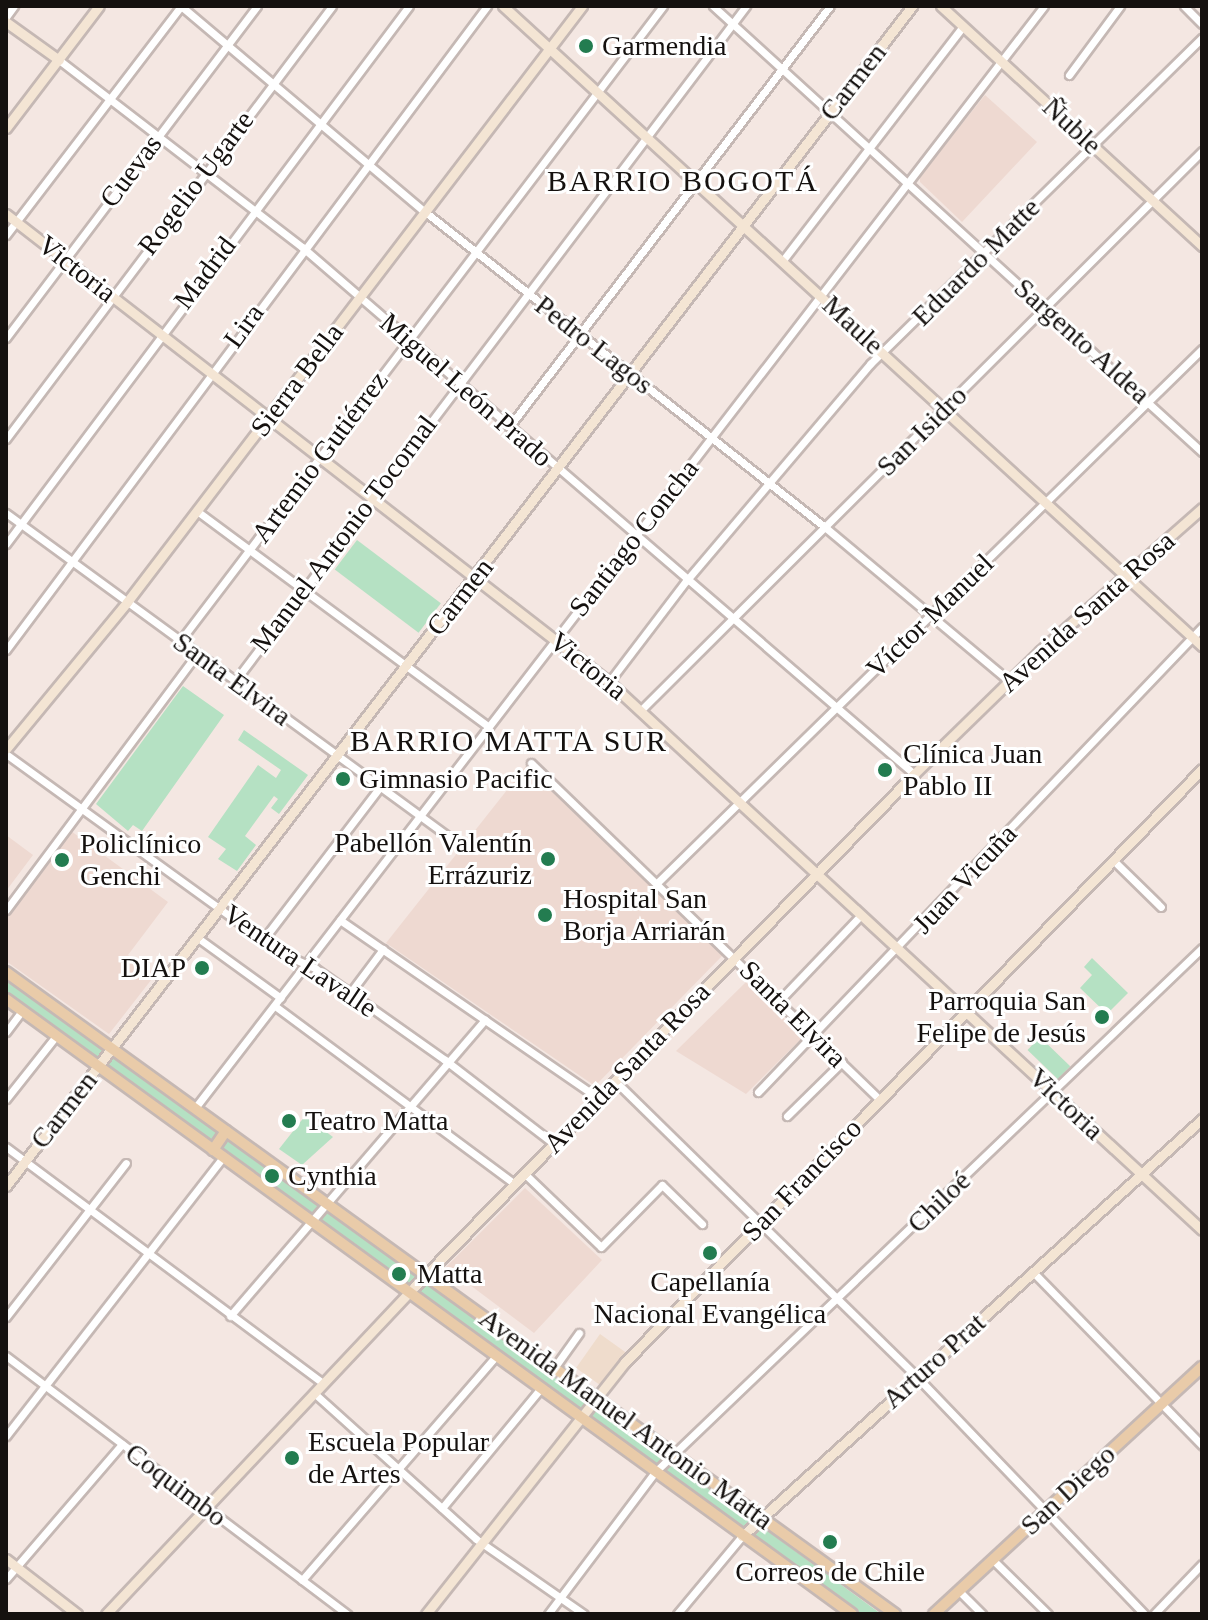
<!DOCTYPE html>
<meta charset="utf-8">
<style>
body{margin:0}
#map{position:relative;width:1208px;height:1620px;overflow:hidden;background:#f4e7e2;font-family:Georgia,serif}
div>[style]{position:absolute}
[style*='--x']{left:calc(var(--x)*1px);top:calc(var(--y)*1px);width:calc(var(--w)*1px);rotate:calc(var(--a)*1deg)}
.commercial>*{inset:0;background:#efdccc}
.built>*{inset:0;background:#eed9d1}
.green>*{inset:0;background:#b5e1c3;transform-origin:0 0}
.roads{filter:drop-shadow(2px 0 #c5b8b4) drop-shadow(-2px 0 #c5b8b4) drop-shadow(0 2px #c5b8b4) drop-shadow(0 -2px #c5b8b4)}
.street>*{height:7px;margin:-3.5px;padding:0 3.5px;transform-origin:3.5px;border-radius:3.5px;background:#fff}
.secondary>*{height:9px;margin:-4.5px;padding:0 4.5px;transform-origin:4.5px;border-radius:4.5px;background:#f4e5d4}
.primary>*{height:10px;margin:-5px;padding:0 5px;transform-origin:5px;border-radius:5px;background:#e9cba9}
.dots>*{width:22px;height:22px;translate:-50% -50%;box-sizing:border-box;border:4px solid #fff;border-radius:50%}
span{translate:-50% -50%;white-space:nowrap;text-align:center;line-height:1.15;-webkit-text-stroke:6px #fff;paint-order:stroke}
.poi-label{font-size:28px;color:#15110f}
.left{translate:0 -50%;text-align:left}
.right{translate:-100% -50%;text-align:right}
.street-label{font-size:28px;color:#15110f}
.neighbourhood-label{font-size:30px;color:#15110f;letter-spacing:2px}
.frame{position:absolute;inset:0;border:8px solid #15110f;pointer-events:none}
</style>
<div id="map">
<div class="commercial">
<div style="clip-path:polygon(600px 1334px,628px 1354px,600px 1385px,576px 1368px)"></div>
</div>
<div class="built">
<div style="clip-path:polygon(985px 95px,1037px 142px,962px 222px,920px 182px,920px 176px)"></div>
<div style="clip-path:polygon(526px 766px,723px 955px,595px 1086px,386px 943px)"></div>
<div style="clip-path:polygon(71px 831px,168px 902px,128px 955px,155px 975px,109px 1034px,6px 961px,6px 917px)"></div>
<div style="clip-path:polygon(6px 835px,33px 855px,6px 891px)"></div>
<div style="clip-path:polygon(746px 982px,803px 1037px,746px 1094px,676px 1051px)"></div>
<div style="clip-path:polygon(525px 1188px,602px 1260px,534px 1333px,446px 1267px)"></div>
</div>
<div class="green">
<div style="left:357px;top:540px;width:105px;height:37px;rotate:37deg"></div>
<div style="clip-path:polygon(183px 686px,224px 715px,142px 831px,133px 825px,128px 831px,96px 804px)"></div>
<div style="clip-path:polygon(244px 730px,308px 775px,279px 814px,271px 808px,278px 799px,274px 796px,245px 836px,256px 845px,237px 871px,218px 859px,226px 849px,208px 837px,258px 765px,276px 778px,281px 770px,238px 740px)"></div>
<div style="clip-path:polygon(1092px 958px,1128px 993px,1107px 1014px,1080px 988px,1092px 975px,1084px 967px)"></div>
<div style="clip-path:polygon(6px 979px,437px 1288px,881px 1614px,862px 1614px,675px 1481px,6px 992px)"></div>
<div style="left:1040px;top:1037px;width:42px;height:18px;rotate:44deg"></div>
<div style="clip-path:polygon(305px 1116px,333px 1137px,302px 1165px,279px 1149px)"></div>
</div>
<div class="roads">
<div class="street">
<div style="--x:181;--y:6;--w:318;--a:40.2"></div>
<div style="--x:424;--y:211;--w:512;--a:38.26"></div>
<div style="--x:826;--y:528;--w:239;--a:39.9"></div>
<div style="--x:713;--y:6;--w:662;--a:42.37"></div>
<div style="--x:1184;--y:6;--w:25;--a:45"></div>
<div style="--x:6;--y:17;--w:14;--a:-54"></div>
<div style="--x:59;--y:60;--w:307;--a:37.6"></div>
<div style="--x:302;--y:247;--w:808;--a:40.73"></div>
<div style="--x:1069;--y:75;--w:86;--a:-53.5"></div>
<div style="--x:6;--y:235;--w:288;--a:-52.6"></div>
<div style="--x:783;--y:260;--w:295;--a:-52.4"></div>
<div style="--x:6;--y:338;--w:416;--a:-52.9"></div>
<div style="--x:509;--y:427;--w:529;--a:-52.68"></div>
<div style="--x:6;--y:439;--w:542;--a:-53.02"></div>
<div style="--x:197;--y:511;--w:363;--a:36.5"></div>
<div style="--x:6;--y:513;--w:562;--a:36.18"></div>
<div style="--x:6;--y:544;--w:672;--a:-53.16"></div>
<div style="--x:180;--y:641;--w:798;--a:-52.74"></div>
<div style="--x:6;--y:650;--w:804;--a:-53.24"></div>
<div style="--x:235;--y:681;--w:847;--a:-52.87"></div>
<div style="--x:609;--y:682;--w:127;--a:-52.7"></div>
<div style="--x:686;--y:581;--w:285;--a:-49.7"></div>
<div style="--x:870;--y:364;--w:465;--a:-44.5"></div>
<div style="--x:641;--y:710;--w:792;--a:-44.9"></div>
<div style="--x:6;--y:754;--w:339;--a:35.9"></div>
<div style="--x:281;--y:953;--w:37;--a:24"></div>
<div style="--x:315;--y:968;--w:159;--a:35.3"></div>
<div style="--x:445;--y:1060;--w:138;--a:37.6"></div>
<div style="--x:531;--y:763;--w:485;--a:44"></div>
<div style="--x:1113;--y:860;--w:67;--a:44.4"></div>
<div style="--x:657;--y:883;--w:763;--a:-44.42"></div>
<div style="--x:6;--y:910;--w:319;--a:-53.3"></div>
<div style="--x:340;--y:920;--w:313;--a:34.6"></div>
<div style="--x:198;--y:938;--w:102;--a:35.9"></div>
<div style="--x:263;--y:940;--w:193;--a:-52.6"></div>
<div style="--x:350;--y:993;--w:55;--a:-53.1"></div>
<div style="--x:779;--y:1001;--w:119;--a:-46.4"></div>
<div style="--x:275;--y:1006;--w:299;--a:36.6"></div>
<div style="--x:6;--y:1032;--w:26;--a:-53"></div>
<div style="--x:615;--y:1081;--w:423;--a:44.4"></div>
<div style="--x:917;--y:1377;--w:328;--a:46.2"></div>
<div style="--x:758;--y:1092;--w:643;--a:-46.32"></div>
<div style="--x:6;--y:1099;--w:80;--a:-51.6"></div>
<div style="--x:195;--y:1108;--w:1391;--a:-52.39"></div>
<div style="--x:787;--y:1116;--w:77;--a:-44.5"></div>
<div style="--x:6;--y:1147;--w:395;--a:36.7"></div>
<div style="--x:525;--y:1174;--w:105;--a:43.8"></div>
<div style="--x:601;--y:1247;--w:87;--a:-45.5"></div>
<div style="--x:662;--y:1185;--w:56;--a:44.3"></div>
<div style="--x:1033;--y:1272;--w:242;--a:45.7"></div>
<div style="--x:230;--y:1316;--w:391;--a:-49.3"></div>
<div style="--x:6;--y:1317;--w:195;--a:-52.1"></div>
<div style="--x:6;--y:1356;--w:428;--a:37.1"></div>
<div style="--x:554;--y:1368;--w:43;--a:-54.5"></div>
<div style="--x:314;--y:1393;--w:218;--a:42"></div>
<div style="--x:476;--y:1539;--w:131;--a:34.8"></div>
<div style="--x:6;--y:1436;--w:353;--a:-52.1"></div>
<div style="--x:442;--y:1508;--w:154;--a:-50.5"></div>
<div style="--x:993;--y:1560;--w:77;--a:44.5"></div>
<div style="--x:6;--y:1579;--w:178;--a:-49.3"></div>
<div style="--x:302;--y:1580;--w:295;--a:-49.1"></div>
<div style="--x:959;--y:1591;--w:33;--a:45"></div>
<div style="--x:548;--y:1614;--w:178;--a:-53"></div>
<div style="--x:655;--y:1472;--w:757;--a:-43.77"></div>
<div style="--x:677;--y:1614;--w:102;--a:-50.2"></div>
<div style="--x:1154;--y:1614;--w:69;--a:-46.2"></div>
</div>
<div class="secondary">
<div style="--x:503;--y:6;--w:948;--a:42.48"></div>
<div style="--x:941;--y:6;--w:355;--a:42.6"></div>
<div style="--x:6;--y:22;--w:65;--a:35.6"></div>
<div style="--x:6;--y:128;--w:153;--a:-52.7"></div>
<div style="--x:6;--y:214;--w:763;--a:37.82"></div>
<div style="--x:609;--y:682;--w:807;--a:42.74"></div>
<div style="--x:6;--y:749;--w:190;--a:-50.5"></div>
<div style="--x:127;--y:602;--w:750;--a:-52.64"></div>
<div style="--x:6;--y:1186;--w:1488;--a:-52.48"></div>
<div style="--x:742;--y:1536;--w:621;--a:-42.19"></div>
<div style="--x:6;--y:1559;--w:90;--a:37.8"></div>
<div style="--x:106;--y:1614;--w:451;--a:-46.7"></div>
<div style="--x:415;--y:1286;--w:715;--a:-45.74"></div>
<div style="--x:914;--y:774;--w:176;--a:-44.3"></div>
<div style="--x:1040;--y:651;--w:216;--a:-41.4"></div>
<div style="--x:426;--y:1614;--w:321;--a:-51.7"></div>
<div style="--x:625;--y:1362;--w:827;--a:-45.78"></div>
</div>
<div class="primary">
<div style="--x:6;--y:972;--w:1097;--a:35.84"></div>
<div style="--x:6;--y:999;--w:1046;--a:36.02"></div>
<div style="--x:213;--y:1150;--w:23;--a:-56"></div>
<div style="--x:934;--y:1614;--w:364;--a:-42.7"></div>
</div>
</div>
<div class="dots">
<div style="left:586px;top:46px;background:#237c50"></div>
<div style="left:885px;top:770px;background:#237c50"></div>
<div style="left:343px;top:779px;background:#237c50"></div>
<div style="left:548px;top:859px;background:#237c50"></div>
<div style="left:62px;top:860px;background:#237c50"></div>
<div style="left:545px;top:915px;background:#237c50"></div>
<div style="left:202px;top:968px;background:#237c50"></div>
<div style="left:1102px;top:1017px;background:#237c50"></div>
<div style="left:289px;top:1121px;background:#237c50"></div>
<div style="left:272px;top:1176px;background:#237c50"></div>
<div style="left:710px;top:1253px;background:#237c50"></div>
<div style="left:399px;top:1274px;background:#237c50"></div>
<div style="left:292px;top:1458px;background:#237c50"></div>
<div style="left:830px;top:1542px;background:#237c50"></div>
</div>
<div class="poi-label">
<span class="left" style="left:602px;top:46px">Garmendia</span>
<span class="left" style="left:903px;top:770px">Clínica Juan<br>Pablo II</span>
<span class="left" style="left:359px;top:779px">Gimnasio Pacific</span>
<span class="right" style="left:532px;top:859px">Pabellón Valentín<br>Errázuriz</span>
<span class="left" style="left:80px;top:860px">Policlínico<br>Genchi</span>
<span class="left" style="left:563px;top:915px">Hospital San<br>Borja Arriarán</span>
<span class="right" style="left:186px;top:968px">DIAP</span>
<span class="right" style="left:1086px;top:1017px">Parroquia San<br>Felipe de Jesús</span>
<span class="left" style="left:305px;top:1121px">Teatro Matta</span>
<span class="left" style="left:288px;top:1176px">Cynthia</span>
<span class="left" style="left:417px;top:1274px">Matta</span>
<span style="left:710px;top:1298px">Capellanía<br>Nacional Evangélica</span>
<span class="left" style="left:308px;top:1458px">Escuela Popular<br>de Artes</span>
<span style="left:830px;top:1572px">Correos de Chile</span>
</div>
<div class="street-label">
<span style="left:853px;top:82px;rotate:-52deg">Carmen</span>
<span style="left:1072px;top:126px;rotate:43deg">Ñuble</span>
<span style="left:131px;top:171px;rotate:-53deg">Cuevas</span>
<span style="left:196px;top:183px;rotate:-53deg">Rogelio Ugarte</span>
<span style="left:976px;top:262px;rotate:-45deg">Eduardo Matte</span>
<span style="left:77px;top:269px;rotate:38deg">Victoria</span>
<span style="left:205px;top:273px;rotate:-53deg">Madrid</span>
<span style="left:853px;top:325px;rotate:43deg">Maule</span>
<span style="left:244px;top:326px;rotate:-54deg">Lira</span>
<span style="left:1082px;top:341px;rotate:42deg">Sargento Aldea</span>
<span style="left:594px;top:345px;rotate:38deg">Pedro Lagos</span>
<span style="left:297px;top:380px;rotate:-53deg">Sierra Bella</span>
<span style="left:466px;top:390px;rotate:41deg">Miguel León Prado</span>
<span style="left:922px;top:431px;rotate:-45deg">San Isidro</span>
<span style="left:320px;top:457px;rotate:-53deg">Artemio Gutiérrez</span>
<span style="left:344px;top:534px;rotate:-53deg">Manuel Antonio Tocornal</span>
<span style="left:634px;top:538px;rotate:-52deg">Santiago Concha</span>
<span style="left:460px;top:597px;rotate:-52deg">Carmen</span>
<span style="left:1087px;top:612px;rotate:-42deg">Avenida Santa Rosa</span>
<span style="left:930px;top:616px;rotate:-44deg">Víctor Manuel</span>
<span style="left:588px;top:666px;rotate:39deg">Victoria</span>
<span style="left:232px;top:679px;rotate:36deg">Santa Elvira</span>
<span style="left:965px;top:879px;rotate:-47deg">Juan Vicuña</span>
<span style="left:300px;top:961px;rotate:34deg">Ventura Lavalle</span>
<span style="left:793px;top:1014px;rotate:45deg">Santa Elvira</span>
<span style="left:627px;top:1068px;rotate:-46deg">Avenida Santa Rosa</span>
<span style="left:1066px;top:1104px;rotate:43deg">Victoria</span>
<span style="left:64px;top:1110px;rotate:-52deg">Carmen</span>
<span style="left:802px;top:1180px;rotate:-46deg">San Francisco</span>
<span style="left:939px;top:1202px;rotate:-44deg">Chiloé</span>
<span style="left:934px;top:1361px;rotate:-42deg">Arturo Prat</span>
<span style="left:626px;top:1419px;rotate:36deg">Avenida Manuel Antonio Matta</span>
<span style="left:176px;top:1485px;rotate:37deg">Coquimbo</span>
<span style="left:1068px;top:1490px;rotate:-43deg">San Diego</span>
</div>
<div class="neighbourhood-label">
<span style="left:683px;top:181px">BARRIO BOGOTÁ</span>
<span style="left:509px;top:741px">BARRIO MATTA SUR</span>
</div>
<div class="frame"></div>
</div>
